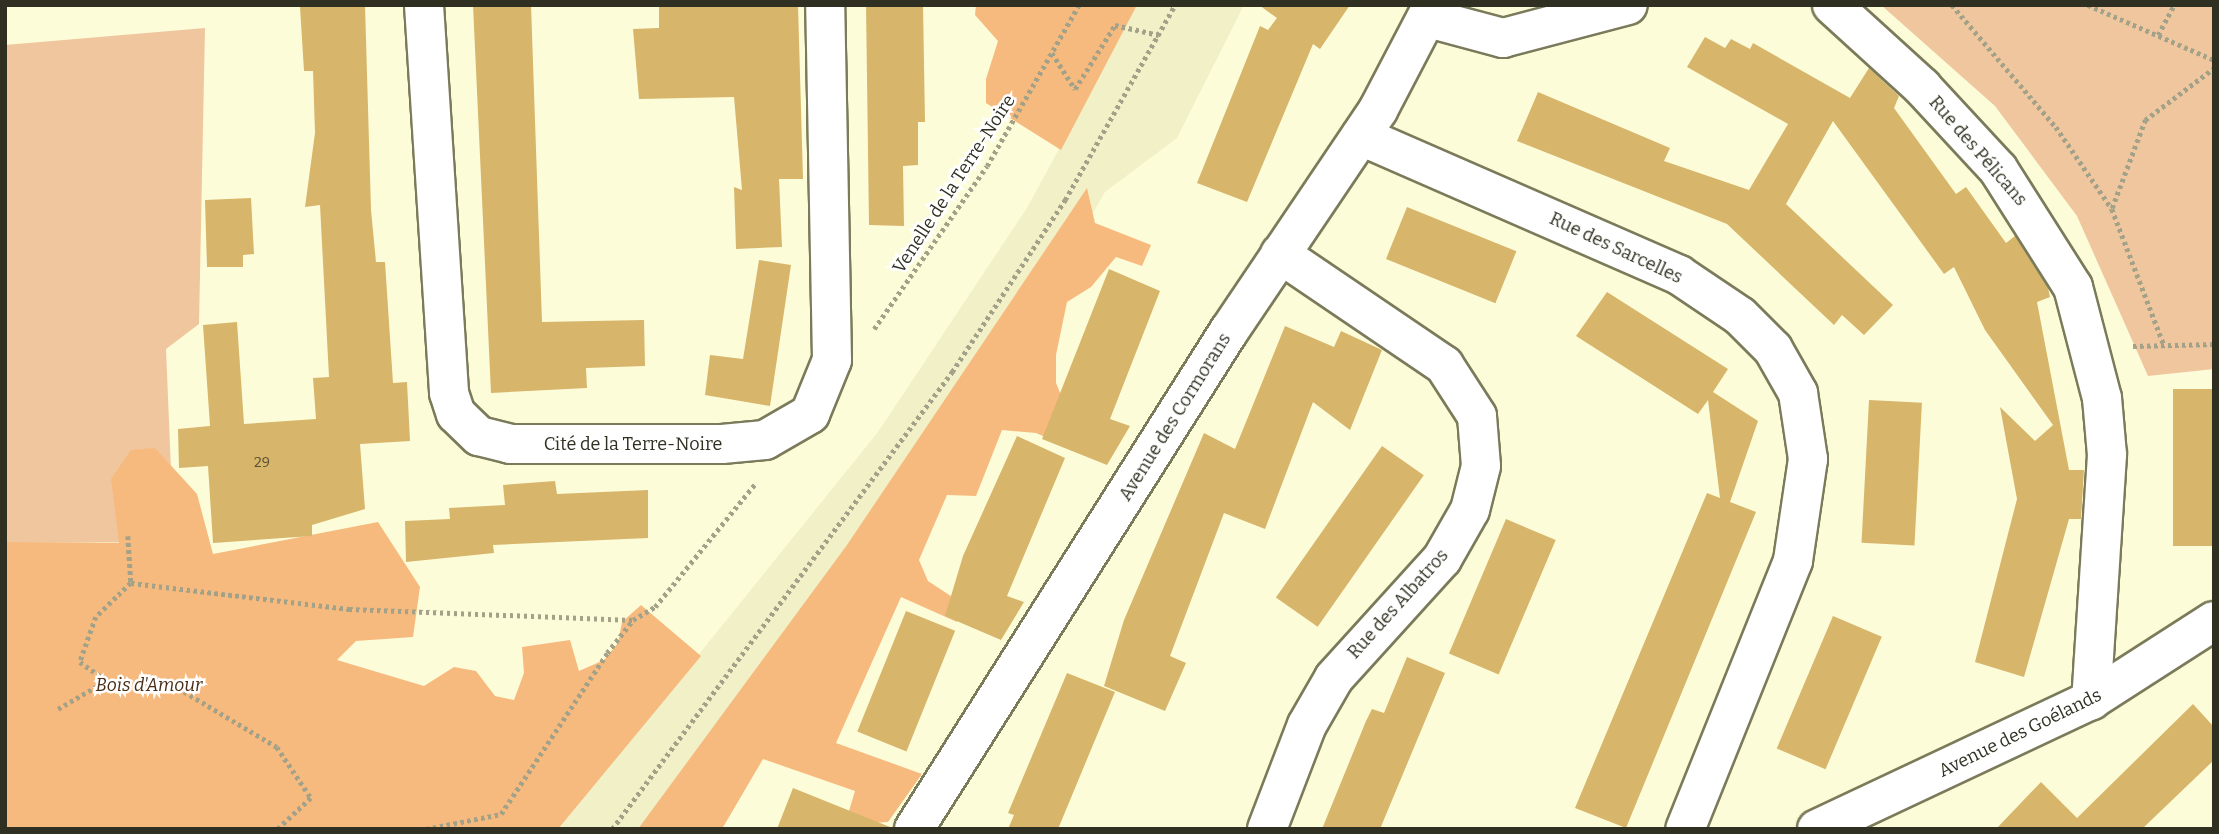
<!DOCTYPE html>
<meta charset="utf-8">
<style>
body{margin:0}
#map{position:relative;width:2219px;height:834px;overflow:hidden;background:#fdfcd9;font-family:Bitter,serif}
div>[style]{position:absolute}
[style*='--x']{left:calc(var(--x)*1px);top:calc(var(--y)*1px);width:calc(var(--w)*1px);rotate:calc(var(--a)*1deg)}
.built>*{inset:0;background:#f1f0c7}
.green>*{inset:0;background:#efc69e}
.forest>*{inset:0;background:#f6ba7f}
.building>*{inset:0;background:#d7b56a;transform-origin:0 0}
.path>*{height:4.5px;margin-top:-2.25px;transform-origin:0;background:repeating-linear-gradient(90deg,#a3a288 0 3.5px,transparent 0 7px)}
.roads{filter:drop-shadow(2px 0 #7b7b5b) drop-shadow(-2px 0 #7b7b5b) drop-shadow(0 2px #7b7b5b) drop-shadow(0 -2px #7b7b5b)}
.minor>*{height:38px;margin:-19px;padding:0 19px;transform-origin:19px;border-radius:19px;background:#fff}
span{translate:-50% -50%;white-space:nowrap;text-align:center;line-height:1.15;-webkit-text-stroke:5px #fff;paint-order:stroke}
.number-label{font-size:14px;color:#5a5134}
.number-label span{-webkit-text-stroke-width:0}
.street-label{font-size:18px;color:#303022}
.park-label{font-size:18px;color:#462d14;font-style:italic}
.frame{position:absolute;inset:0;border:7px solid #303022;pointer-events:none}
</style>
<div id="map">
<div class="built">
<div style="clip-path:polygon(1137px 5px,1244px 5px,1177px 138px,1105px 192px,1063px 265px,644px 829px,558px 829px,878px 432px,1027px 208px)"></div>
</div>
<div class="green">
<div style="clip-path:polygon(1881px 5px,2214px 5px,2214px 369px,2148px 376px,2077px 216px,1995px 106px)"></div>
<div style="clip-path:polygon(205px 28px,199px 324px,166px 349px,174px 542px,5px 543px,5px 45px)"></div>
</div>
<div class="forest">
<div style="clip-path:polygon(976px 5px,1137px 5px,1061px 150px,986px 103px,986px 79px,998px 41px,975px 15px)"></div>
<div style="clip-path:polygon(1087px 188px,1095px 223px,1151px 245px,1142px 266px,1116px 257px,1091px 287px,1067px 302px,1056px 355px,1056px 383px,1071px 419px,1063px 445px,1036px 433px,1002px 430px,976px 496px,947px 495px,919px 560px,928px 581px,963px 604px,957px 622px,901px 597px,836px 743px,922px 774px,888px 822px,873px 823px,849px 811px,855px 791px,763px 759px,722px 829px,638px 829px,847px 545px)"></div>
<div style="clip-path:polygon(155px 448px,197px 494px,213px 554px,378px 522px,420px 587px,413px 637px,356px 641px,337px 660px,424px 686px,454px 667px,476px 671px,495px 696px,514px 700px,524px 673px,522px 647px,570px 640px,579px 671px,604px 660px,618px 643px,622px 622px,641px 605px,701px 656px,558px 829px,5px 829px,5px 542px,119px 543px,111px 479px,131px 450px)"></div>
</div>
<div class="building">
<div style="clip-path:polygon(365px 5px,371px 210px,376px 262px,385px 262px,393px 383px,407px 382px,410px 441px,360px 444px,365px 509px,312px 525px,312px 536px,213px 543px,208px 466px,179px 468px,178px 429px,210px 426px,203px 325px,237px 322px,244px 424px,316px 419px,313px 378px,329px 377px,320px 205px,305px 207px,315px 133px,313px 71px,304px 71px,300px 7px)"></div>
<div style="clip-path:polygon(473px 5px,531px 5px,542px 322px,644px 320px,645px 366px,586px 368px,587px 388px,491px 393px)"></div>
<div style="clip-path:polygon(659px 5px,798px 5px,803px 179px,779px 179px,782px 247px,736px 249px,734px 187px,742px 190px,734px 97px,639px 99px,633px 29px,659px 28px)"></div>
<div style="clip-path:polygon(866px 5px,923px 5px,925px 122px,918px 122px,918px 165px,903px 166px,904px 226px,869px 225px)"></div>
<div style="clip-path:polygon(1259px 5px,1350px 5px,1320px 49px,1313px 44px,1247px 202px,1197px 183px,1260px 26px,1268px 30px,1277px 18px)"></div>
<div style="clip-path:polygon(1705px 37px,1725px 48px,1731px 39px,1750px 49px,1753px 43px,1850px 98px,1869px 68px,1899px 96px,1894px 108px,1956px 194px,1966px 187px,2006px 243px,2015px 236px,2048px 288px,2050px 297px,2037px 302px,2069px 470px,2084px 470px,2081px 519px,2069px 519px,2024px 677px,1975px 662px,2017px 499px,2000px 407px,2035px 441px,2053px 425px,1985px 330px,1954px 267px,1944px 274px,1833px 121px,1786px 204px,1893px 305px,1864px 335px,1842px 315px,1834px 325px,1727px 224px,1517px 141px,1538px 92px,1670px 148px,1664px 161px,1749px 190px,1788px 124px,1687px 67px)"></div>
<div style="clip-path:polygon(251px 198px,254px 254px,243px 255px,243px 267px,207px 267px,205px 200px)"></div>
<div style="left:1407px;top:207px;width:118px;height:56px;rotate:22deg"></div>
<div style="clip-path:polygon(759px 260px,791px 265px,770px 406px,705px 395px,710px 355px,743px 359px)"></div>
<div style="clip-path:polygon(1109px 269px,1160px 291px,1110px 419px,1130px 426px,1107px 465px,1042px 439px)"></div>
<div style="clip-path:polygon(1607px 292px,1728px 369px,1713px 392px,1758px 421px,1730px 502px,1756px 512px,1626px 828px,1575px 808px,1707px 493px,1720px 498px,1708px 400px,1698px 414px,1576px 336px)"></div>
<div style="clip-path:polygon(1285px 326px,1334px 347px,1341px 331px,1382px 350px,1350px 430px,1313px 402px,1265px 529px,1224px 513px,1170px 656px,1186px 663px,1165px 711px,1104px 686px,1124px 620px,1204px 433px,1235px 449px)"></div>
<div style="left:2214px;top:389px;width:157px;height:41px;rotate:90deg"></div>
<div style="left:1869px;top:400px;width:53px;height:143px;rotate:3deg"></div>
<div style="clip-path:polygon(1017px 436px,1065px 458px,1007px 596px,1024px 602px,1001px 640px,945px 616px,963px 556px)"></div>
<div style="left:1382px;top:446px;width:51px;height:185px;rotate:35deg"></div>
<div style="clip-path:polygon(555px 481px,557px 494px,648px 490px,648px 538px,493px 545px,494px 553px,406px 562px,405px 521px,450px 519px,449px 508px,505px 505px,503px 485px)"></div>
<div style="left:1506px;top:519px;width:54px;height:146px;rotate:23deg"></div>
<div style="left:906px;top:611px;width:53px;height:130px;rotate:22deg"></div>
<div style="left:1833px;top:616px;width:53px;height:144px;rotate:23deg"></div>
<div style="clip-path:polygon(1407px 657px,1445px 673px,1380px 829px,1322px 829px,1366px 721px,1372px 709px,1384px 713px)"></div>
<div style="clip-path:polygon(1067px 673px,1115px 692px,1058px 829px,1008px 829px,1014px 815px,1008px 813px)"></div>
<div style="clip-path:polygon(2193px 704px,2214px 727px,2214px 760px,2142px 829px,1996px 829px,2041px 782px,2077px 818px)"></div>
<div style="clip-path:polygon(793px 788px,890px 827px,890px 829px,777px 829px)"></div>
</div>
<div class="path">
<div style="--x:1952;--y:5;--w:160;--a:49.6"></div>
<div style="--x:2056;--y:127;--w:99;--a:55.7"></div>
<div style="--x:2112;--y:209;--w:146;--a:69.1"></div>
<div style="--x:2088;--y:5;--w:137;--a:23.6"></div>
<div style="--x:2158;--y:35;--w:34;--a:-62"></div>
<div style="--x:1052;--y:53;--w:43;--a:57.4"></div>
<div style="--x:1075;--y:89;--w:75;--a:-58"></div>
<div style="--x:1115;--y:25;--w:45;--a:12.8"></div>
<div style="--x:2112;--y:208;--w:94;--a:-69.4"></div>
<div style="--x:2145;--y:120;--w:86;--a:-37"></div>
<div style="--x:874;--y:329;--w:198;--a:-55.3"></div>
<div style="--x:987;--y:166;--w:185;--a:-60.3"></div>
<div style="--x:2133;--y:346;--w:81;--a:-1.4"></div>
<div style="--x:128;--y:536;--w:47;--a:86.3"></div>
<div style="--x:131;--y:583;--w:220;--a:6.8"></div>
<div style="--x:349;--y:609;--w:284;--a:2.2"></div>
<div style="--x:131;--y:583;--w:49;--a:135.8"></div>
<div style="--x:96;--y:617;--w:48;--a:109.6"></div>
<div style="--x:80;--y:662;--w:33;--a:35"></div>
<div style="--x:107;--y:681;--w:71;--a:5.6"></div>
<div style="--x:178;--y:688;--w:115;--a:30.8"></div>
<div style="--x:277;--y:747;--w:61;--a:56.3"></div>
<div style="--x:311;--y:798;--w:45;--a:136.8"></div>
<div style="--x:58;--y:709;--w:56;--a:-30.3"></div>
<div style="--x:426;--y:829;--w:76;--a:-11.3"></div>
<div style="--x:501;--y:814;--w:193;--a:-56.6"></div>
<div style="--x:607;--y:653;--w:42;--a:-51.8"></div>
<div style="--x:633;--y:620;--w:26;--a:-31"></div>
<div style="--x:655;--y:607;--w:159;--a:-50.9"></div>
<div style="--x:612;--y:829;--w:570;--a:-53.35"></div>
<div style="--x:952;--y:372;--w:206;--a:-56.7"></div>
<div style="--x:1065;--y:200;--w:224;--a:-60.6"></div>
</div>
<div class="roads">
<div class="minor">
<div style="--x:424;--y:5;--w:389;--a:86.3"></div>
<div style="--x:449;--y:393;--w:22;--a:72"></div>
<div style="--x:456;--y:414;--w:32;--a:44"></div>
<div style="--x:479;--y:436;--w:32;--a:14"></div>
<div style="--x:510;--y:444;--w:212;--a:0"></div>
<div style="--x:722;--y:444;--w:43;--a:-5.3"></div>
<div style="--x:765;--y:440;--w:52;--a:-30"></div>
<div style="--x:810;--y:414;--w:58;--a:-67.8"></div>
<div style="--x:832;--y:360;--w:355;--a:-91.1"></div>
<div style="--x:1832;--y:5;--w:122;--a:42.3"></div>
<div style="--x:1922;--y:87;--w:112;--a:47.2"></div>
<div style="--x:1998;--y:169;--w:140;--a:57.6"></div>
<div style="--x:2073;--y:287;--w:115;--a:75.4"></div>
<div style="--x:2102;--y:398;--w:57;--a:85"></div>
<div style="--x:2107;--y:455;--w:246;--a:93.7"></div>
<div style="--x:1428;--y:18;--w:78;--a:14.9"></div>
<div style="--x:1503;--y:38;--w:129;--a:-14.8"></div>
<div style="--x:1361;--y:136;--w:347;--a:23.6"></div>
<div style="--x:1679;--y:275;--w:73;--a:33.9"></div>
<div style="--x:1740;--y:316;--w:47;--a:45"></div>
<div style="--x:1773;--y:349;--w:51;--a:60.4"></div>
<div style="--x:1798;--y:393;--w:67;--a:81.4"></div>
<div style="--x:1808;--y:459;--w:103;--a:98.4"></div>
<div style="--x:1793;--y:561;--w:289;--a:111.9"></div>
<div style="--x:914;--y:829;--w:589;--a:-57.69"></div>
<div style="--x:1229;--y:331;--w:267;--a:-56"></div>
<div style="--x:1378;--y:110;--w:119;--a:-62.4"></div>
<div style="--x:1267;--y:829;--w:111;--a:-69"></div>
<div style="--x:1307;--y:725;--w:54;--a:-60.1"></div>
<div style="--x:1334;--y:678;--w:161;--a:-47.8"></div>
<div style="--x:1442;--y:559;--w:56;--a:-60.3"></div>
<div style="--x:1470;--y:510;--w:45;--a:-76"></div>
<div style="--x:1481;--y:466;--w:50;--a:-94.6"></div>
<div style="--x:1477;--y:416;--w:61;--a:-122.9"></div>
<div style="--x:1444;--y:365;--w:198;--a:-145.9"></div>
<div style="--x:1817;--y:829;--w:303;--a:-25.2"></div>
<div style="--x:2091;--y:700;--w:146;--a:-32.7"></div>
</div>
</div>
<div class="number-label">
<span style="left:262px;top:463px">29</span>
</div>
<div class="street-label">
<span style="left:1978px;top:151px;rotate:49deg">Rue des Pélicans</span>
<span style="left:954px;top:184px;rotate:-57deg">Venelle de la Terre-Noire</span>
<span style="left:1616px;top:248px;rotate:25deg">Rue des Sarcelles</span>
<span style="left:1175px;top:417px;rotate:-58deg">Avenue des Cormorans</span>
<span style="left:633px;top:444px">Cité de la Terre-Noire</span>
<span style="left:1398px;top:604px;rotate:-48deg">Rue des Albatros</span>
<span style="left:2020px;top:733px;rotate:-26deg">Avenue des Goélands</span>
</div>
<div class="park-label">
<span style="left:149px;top:685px">Bois d'Amour</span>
</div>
<div class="frame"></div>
</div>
